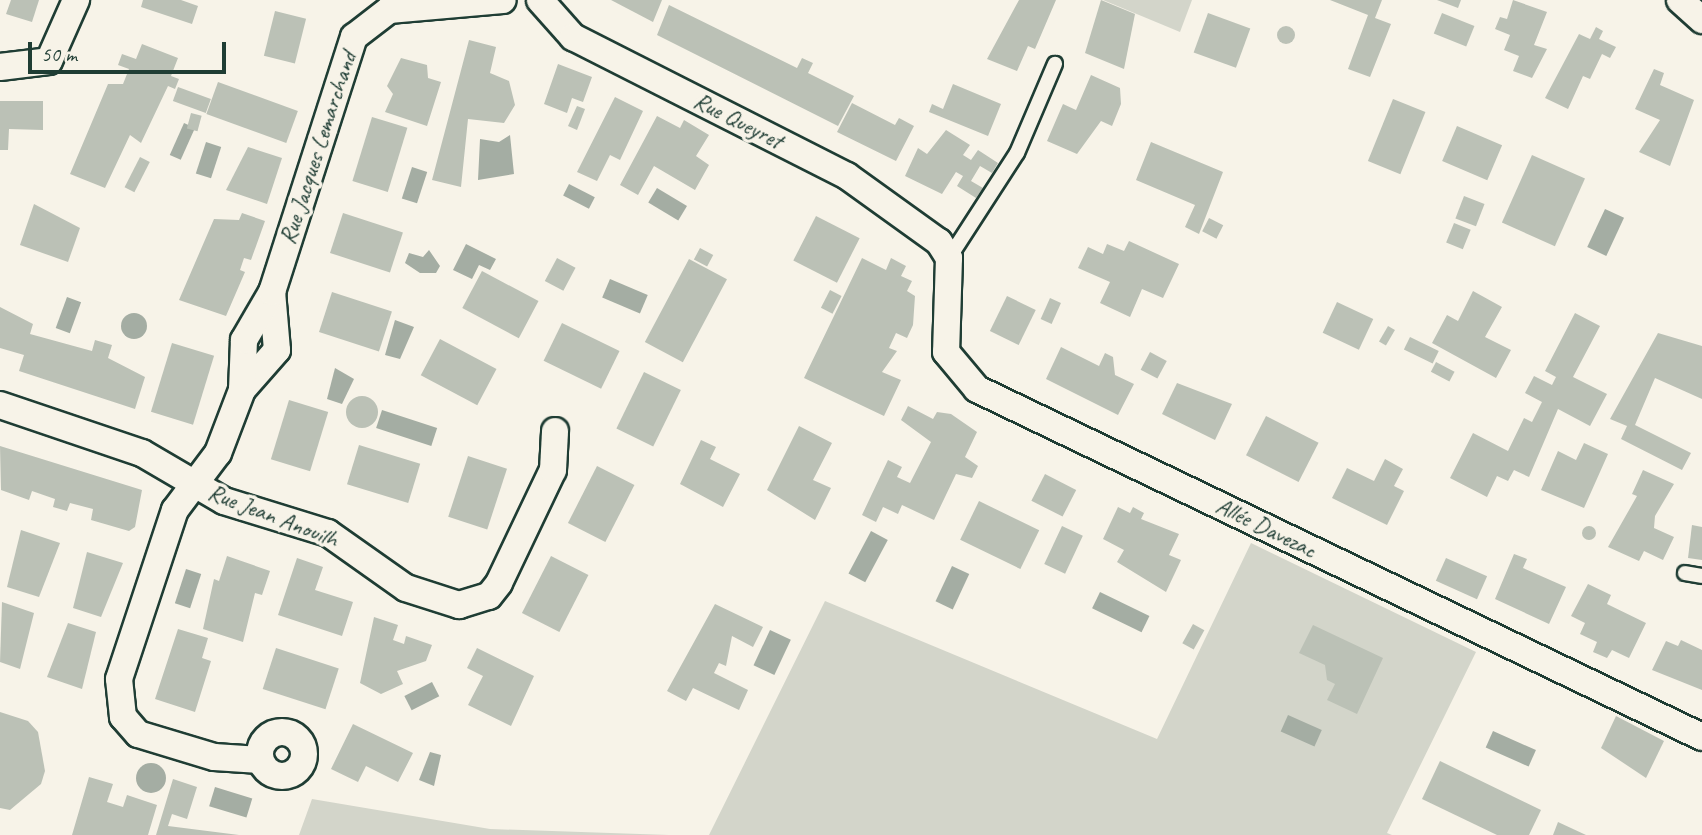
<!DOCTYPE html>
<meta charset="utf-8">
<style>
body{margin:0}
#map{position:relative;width:1702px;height:835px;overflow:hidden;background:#f7f3e8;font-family:Caveat,sans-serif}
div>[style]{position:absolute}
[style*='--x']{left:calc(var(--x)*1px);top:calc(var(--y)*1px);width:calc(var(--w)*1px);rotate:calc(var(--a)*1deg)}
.green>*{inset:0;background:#d3d5ca}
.water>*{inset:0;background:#a4ada3;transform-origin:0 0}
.round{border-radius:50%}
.building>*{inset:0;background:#bbc1b6;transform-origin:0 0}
.roads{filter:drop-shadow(2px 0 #1f3d34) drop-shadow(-2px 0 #1f3d34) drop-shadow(0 2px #1f3d34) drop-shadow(0 -2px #1f3d34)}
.lane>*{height:14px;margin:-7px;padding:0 7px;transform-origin:7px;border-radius:7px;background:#f7f3e8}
.street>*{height:26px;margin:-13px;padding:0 13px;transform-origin:13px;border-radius:13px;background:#f7f3e8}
.street>.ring{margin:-13px;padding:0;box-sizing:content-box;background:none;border:26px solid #f7f3e8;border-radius:50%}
span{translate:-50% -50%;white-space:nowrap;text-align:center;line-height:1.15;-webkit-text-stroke:7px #f7f3e8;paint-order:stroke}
.street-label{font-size:24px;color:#1f3d34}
.scale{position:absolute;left:28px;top:42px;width:198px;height:32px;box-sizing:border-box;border:4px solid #1f3d34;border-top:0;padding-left:9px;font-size:21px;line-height:24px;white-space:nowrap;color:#1f3d34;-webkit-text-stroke:5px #f7f3e8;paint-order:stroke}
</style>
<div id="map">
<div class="green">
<div style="clip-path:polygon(1103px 0,1192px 0,1180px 32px)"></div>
<div style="clip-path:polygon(1251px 543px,1476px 652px,1387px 833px,1392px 835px,709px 835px,825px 601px,1157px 739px)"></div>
<div style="clip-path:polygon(312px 799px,490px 829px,669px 835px,299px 835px)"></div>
</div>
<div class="water">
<div style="left:184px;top:123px;width:12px;height:35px;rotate:24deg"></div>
<div style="clip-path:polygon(510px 135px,514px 174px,478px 180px,480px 139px,499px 142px)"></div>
<div style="left:206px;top:142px;width:16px;height:33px;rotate:18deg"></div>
<div style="left:412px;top:167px;width:16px;height:33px;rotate:18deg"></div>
<div style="left:569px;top:184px;width:29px;height:13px;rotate:27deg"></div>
<div style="left:657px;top:188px;width:35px;height:17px;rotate:31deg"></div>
<div style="left:1605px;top:209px;width:21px;height:42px;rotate:25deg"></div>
<div style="clip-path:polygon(466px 244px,496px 259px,490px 270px,479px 265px,472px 279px,453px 270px)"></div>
<div style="clip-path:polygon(429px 250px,440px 266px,436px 273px,420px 273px,405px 263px,409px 253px,423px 257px)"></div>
<div style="left:610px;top:279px;width:41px;height:20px;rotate:23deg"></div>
<div style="left:67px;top:297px;width:15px;height:33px;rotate:20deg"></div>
<div class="round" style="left:121px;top:313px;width:26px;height:26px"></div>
<div style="clip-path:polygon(395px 320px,414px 327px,400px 359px,385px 355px)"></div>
<div style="clip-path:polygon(335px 368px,354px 379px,342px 404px,327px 399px)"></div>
<div style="left:382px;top:410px;width:58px;height:19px;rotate:18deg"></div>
<div style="left:871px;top:531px;width:19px;height:48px;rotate:28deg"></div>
<div style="left:952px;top:566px;width:19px;height:39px;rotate:25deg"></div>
<div style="left:186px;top:569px;width:16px;height:36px;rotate:18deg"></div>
<div style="left:1100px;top:592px;width:55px;height:18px;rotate:26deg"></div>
<div style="left:770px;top:630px;width:23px;height:39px;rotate:25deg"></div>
<div style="left:432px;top:682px;width:16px;height:31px;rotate:63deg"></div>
<div style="left:1288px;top:715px;width:37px;height:18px;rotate:24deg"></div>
<div style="left:1493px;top:731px;width:47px;height:18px;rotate:24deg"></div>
<div style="clip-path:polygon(430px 752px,441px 755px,434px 786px,419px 780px)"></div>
<div class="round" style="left:136px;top:763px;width:30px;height:30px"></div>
<div style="left:215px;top:787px;width:39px;height:20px;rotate:17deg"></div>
</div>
<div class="building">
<div style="clip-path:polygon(11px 0,39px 0,32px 22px,6px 14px)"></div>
<div style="clip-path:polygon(143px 0,181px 0,198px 6px,192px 24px,141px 7px)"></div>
<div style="clip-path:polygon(611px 0,662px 0,653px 22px)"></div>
<div style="clip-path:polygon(1019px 0,1056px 0,1035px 49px,1028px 46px,1017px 71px,987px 59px)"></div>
<div style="clip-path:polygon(1101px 0,1135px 14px,1124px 69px,1085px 53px)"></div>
<div style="clip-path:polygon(1330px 0,1382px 0,1375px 18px,1391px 24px,1370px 77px,1348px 69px,1368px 15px)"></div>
<div style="clip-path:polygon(1437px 0,1461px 0,1458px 8px)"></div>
<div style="clip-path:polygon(1513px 0,1547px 12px,1534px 45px,1547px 49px,1532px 78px,1513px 71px,1519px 56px,1504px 50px,1510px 35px,1495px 29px,1500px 17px,1507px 19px)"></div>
<div style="clip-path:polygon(669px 5px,797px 68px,802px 58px,813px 63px,808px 73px,854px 96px,838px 126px,657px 35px)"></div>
<div style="left:275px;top:11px;width:32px;height:46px;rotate:14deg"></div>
<div style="left:1208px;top:13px;width:45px;height:42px;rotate:20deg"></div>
<div style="left:1442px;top:13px;width:35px;height:22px;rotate:22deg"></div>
<div class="round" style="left:1277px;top:26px;width:18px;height:18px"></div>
<div style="clip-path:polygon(1596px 27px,1603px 31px,1599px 39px,1616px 47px,1610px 58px,1602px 54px,1590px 79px,1583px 76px,1568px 109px,1545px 98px,1579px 34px,1590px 39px)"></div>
<div style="clip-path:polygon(469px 40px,496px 47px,490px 73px,509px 81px,515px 105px,504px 123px,468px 119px,461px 187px,432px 180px)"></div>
<div style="clip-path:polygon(142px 44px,178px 58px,171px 76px,179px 79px,175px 89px,168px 86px,141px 143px,130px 135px,105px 188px,70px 174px,108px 84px,123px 84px,129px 69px,118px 65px,122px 54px,136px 59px)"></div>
<div style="clip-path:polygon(401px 58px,427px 65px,428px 78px,441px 82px,427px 126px,385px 112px,393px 94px,387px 86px)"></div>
<div style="clip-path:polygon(558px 64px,592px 77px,583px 102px,572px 98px,567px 113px,544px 104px)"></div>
<div style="clip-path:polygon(1654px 69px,1664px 73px,1660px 85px,1694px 100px,1670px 166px,1639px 152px,1660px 120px,1635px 109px)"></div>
<div style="clip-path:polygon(1091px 75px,1120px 88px,1121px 104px,1112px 126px,1101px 121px,1077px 154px,1047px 141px,1063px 104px,1076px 110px)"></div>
<div style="left:218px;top:82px;width:85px;height:34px;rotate:20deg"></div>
<div style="clip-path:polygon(953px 84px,1001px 104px,988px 136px,929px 112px,932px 104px,943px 109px)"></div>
<div style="left:178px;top:87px;width:35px;height:15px;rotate:20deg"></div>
<div style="clip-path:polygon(615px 97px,643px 111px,620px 160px,610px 155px,597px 181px,577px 172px)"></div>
<div style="left:1393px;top:99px;width:35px;height:67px;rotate:22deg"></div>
<div style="clip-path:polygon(0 101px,43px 101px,43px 130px,9px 129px,8px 150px,0 150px)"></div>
<div style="clip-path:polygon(852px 103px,895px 125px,899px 118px,914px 126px,896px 161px,837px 132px)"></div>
<div style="clip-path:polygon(577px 106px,585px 109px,577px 130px,568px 126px)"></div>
<div style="left:191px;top:113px;width:11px;height:16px;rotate:15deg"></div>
<div style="clip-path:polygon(657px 116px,680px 128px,684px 120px,709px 135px,696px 156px,709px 165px,695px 190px,654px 166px,638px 195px,620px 185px)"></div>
<div style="left:372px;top:117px;width:37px;height:67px;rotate:17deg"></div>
<div style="left:1457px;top:126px;width:49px;height:38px;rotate:23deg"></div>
<div style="clip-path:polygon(946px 130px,970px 145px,963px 155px,971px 160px,978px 150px,998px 163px,992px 173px,980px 166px,971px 181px,983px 188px,976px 198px,957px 186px,963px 176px,956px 172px,942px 194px,905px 176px,918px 148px,927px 154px)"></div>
<div style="clip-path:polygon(1151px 142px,1223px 172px,1199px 234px,1185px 227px,1195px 205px,1136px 180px)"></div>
<div style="clip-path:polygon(248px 147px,282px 158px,267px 204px,226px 190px)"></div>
<div style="left:1532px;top:155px;width:58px;height:74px;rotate:24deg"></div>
<div style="left:140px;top:157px;width:11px;height:34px;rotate:27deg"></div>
<div style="left:1464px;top:196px;width:22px;height:24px;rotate:21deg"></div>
<div style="clip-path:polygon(34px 204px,80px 228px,68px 262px,20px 245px)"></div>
<div style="clip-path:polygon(242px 213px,265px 221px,251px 260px,244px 258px,240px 270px,245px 272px,226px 316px,179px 300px,214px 219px,239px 220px)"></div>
<div style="left:343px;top:213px;width:63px;height:42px;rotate:18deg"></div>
<div style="left:816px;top:216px;width:49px;height:50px;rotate:27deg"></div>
<div style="left:1209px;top:218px;width:16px;height:15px;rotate:27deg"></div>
<div style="left:1454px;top:223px;width:18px;height:21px;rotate:22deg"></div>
<div style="clip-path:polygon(1129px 241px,1179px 264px,1163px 298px,1142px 289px,1130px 317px,1100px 303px,1110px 282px,1078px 268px,1088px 247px,1103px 254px,1107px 244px,1124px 251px)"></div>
<div style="left:700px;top:248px;width:15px;height:13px;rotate:28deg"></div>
<div style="left:557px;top:258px;width:21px;height:26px;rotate:28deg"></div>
<div style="clip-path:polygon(862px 258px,886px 270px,891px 258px,906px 266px,901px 276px,912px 281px,907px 291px,915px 296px,913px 325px,907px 338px,896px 333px,889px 348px,897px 351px,882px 372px,901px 380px,884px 416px,804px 378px)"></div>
<div style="left:689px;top:259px;width:43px;height:94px;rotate:28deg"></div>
<div style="left:482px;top:271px;width:64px;height:42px;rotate:28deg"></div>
<div style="left:830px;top:290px;width:13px;height:20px;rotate:27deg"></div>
<div style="clip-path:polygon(1473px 291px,1502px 307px,1485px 337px,1511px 350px,1496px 378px,1432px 343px,1447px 315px,1458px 321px)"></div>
<div style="left:332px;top:292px;width:63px;height:42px;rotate:18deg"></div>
<div style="left:1007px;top:296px;width:32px;height:39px;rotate:26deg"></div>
<div style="left:1050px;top:298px;width:12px;height:23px;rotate:24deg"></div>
<div style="left:1337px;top:302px;width:40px;height:34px;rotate:25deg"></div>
<div style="clip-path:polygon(0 307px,33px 324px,30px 334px,92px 351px,95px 340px,112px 345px,108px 358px,145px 377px,135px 409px,19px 371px,24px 355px,0 348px)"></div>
<div style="clip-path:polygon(1575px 313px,1600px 326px,1573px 377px,1607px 394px,1590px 426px,1558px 409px,1529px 477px,1514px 470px,1508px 481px,1497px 476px,1487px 497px,1450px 478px,1473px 433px,1508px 451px,1524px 418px,1532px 422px,1542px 402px,1525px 393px,1534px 376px,1552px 385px,1556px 377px,1545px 371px)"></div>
<div style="left:562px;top:323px;width:64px;height:42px;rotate:26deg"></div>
<div style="left:1388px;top:326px;width:8px;height:18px;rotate:30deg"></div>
<div style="clip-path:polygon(1658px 333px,1702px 346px,1702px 399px,1655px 378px,1635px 425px,1691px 453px,1682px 470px,1621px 439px,1627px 426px,1610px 419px)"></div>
<div style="left:1410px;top:337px;width:32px;height:14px;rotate:26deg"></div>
<div style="left:440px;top:339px;width:64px;height:41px;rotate:28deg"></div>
<div style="left:172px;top:343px;width:44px;height:72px;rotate:17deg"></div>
<div style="clip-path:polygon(1061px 347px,1099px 366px,1105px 353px,1113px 357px,1115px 375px,1134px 384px,1118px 415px,1046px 379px)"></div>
<div style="left:1150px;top:352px;width:19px;height:20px;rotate:28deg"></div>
<div style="left:1436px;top:362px;width:21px;height:11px;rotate:28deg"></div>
<div style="left:644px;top:372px;width:41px;height:63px;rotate:26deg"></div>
<div style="clip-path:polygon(1177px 383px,1232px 404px,1215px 440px,1162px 414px)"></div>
<div class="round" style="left:346px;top:396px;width:32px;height:32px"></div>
<div style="left:289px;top:400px;width:41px;height:62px;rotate:17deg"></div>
<div style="clip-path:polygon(908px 406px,933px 419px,937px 412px,951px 414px,977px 432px,965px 457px,978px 466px,972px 478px,956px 474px,934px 520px,902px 505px,898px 514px,883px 507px,876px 522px,862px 515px,888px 460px,902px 467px,897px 477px,910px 483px,931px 442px,901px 420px)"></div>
<div style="left:1266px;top:416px;width:59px;height:44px;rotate:27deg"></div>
<div style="clip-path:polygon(799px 426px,832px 443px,813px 480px,831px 488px,815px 520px,767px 490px)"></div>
<div style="clip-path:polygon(701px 440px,716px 447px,710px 459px,740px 474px,723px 507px,680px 484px)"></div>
<div style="clip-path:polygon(1584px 443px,1608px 454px,1584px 508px,1541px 490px,1558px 451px,1576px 460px)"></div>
<div style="left:359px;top:445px;width:64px;height:41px;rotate:17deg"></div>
<div style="clip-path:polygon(0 446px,142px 490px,135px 527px,129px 531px,91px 520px,93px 509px,70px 503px,67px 511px,53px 507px,55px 499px,32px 491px,29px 500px,1px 490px)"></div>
<div style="left:468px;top:456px;width:41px;height:64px;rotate:18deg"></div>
<div style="clip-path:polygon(1385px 459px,1403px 469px,1394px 486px,1404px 491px,1387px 525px,1332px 498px,1347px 468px,1374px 481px)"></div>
<div style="left:597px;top:466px;width:42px;height:64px;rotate:27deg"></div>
<div style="clip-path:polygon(1643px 470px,1674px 484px,1655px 516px,1654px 528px,1674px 537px,1663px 560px,1644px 551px,1639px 561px,1608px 547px,1637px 496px,1632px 494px)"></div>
<div style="left:1045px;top:474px;width:35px;height:30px;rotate:27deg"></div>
<div style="left:979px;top:501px;width:67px;height:43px;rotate:26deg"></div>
<div style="clip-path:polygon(1118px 507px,1130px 513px,1133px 507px,1144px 513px,1141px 519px,1179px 534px,1169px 555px,1181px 560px,1166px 592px,1117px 562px,1124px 550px,1103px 539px)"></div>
<div style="clip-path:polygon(1692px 525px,1702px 527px,1702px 560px,1688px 558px)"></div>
<div class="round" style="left:1582px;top:526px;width:14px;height:14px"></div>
<div style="left:1062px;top:526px;width:23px;height:42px;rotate:25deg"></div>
<div style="clip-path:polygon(21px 530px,60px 543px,39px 597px,7px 587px)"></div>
<div style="clip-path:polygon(87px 552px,123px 563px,101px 617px,73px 608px)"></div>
<div style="clip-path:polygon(1514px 554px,1527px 559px,1523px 568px,1566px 587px,1549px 624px,1495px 599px)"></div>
<div style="clip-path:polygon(227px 556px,270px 571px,262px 595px,255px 593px,243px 642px,203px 629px,214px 579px,219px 581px)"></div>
<div style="left:551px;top:556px;width:42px;height:64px;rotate:27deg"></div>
<div style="clip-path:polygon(297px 558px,323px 567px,315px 590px,353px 602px,342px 636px,278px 615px)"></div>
<div style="left:1446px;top:558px;width:45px;height:25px;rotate:24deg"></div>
<div style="clip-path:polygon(1588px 584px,1611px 595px,1607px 604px,1646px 623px,1629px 658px,1612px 650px,1607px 658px,1593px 652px,1597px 642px,1580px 634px,1585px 623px,1571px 616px)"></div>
<div style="clip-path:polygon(2px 602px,34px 613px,20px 669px,0 662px)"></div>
<div style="clip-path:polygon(715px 604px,763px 627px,753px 647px,732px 636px,726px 666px,719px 663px,714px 673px,748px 690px,739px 710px,693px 688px,686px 701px,667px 691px)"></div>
<div style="clip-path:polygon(374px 617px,398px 625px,393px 640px,404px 644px,406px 636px,432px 645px,426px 661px,397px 671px,403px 684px,381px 694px,360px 683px)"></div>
<div style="clip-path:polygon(68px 623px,96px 632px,82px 689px,47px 677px)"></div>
<div style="left:1193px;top:624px;width:13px;height:22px;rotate:29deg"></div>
<div style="clip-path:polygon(1313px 625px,1383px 658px,1357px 714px,1327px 700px,1335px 684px,1327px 680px,1325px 665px,1299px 653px)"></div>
<div style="clip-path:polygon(178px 629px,208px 638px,202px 658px,211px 661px,195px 712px,155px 699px)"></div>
<div style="clip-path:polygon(1681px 640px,1702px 650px,1702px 690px,1652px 670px,1666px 641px,1678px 646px)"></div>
<div style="left:276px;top:648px;width:66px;height:43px;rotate:18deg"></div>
<div style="clip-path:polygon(477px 648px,534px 676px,511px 726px,468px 705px,483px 676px,467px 668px)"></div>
<div style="clip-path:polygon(0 712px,28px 721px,38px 732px,45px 771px,41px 784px,10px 810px,0 808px)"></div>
<div style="clip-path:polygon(1616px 716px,1664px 741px,1646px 778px,1601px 748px)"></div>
<div style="clip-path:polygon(353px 724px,413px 753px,398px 782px,366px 766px,358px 782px,331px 769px)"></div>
<div style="clip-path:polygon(1440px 761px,1541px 810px,1529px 835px,1497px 835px,1422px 799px)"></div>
<div style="clip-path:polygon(89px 777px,113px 784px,107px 802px,123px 807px,127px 795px,157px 805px,148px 835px,72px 835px)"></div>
<div style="clip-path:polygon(173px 779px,197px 787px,187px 819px,172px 814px,168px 826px,239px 835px,156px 835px)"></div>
<div style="clip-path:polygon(1558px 822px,1586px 835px,1553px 835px)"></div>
</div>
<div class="roads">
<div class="lane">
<div style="--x:949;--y:258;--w:125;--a:-57.1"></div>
<div style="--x:1017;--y:153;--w:97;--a:-66.9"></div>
<div style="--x:1685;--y:573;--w:17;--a:10"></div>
</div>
<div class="street">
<div style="--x:540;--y:0;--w:50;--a:48.3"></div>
<div style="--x:573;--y:37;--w:307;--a:26.9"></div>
<div style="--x:847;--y:176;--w:113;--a:35.7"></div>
<div style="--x:939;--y:242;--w:19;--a:58"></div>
<div style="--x:949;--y:258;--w:94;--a:91.8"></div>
<div style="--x:946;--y:352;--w:48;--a:50"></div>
<div style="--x:977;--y:389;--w:804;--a:25.64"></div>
<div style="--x:1680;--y:0;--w:30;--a:42"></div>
<div style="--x:0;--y:67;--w:49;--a:-7"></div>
<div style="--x:49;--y:61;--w:67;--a:-66.1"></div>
<div style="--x:242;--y:390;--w:53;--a:-48.8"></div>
<div style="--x:277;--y:350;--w:58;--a:-94.9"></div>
<div style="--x:0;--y:405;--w:150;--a:18.7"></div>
<div style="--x:142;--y:453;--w:95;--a:30.3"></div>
<div style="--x:224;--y:501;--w:109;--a:17.1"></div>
<div style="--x:328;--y:533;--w:95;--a:35.2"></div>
<div style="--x:406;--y:588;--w:56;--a:17.8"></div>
<div style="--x:459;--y:605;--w:31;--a:-17"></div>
<div style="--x:489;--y:596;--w:16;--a:-52"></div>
<div style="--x:499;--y:583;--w:125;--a:-64.5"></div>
<div style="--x:553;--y:470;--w:39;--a:-87"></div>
<div class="ring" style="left:260px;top:732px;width:18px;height:18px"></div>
<div style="--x:260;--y:760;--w:46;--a:-176.3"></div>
<div style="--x:214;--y:757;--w:79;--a:-163.2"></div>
<div style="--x:138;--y:734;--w:23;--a:-131"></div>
<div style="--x:123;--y:717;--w:38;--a:-96"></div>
<div style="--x:119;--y:679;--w:178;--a:-71.7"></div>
<div style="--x:175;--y:510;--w:71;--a:-53"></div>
<div style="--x:218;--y:453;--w:67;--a:-69.1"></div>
<div style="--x:242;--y:390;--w:50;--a:-87.7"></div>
<div style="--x:244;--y:340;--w:56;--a:-59.7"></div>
<div style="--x:272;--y:292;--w:268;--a:-72.2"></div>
<div style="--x:354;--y:37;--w:44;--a:-37.6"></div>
<div style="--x:389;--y:10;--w:114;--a:-5"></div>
</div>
</div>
<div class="street-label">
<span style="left:738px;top:121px;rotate:27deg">Rue Queyret</span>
<span style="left:318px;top:148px;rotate:-72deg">Rue Jacques Lemarchand</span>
<span style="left:273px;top:516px;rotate:21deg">Rue Jean Anouilh</span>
<span style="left:1266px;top:528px;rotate:26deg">Allée Davezac</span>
</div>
<div class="scale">50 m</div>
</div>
